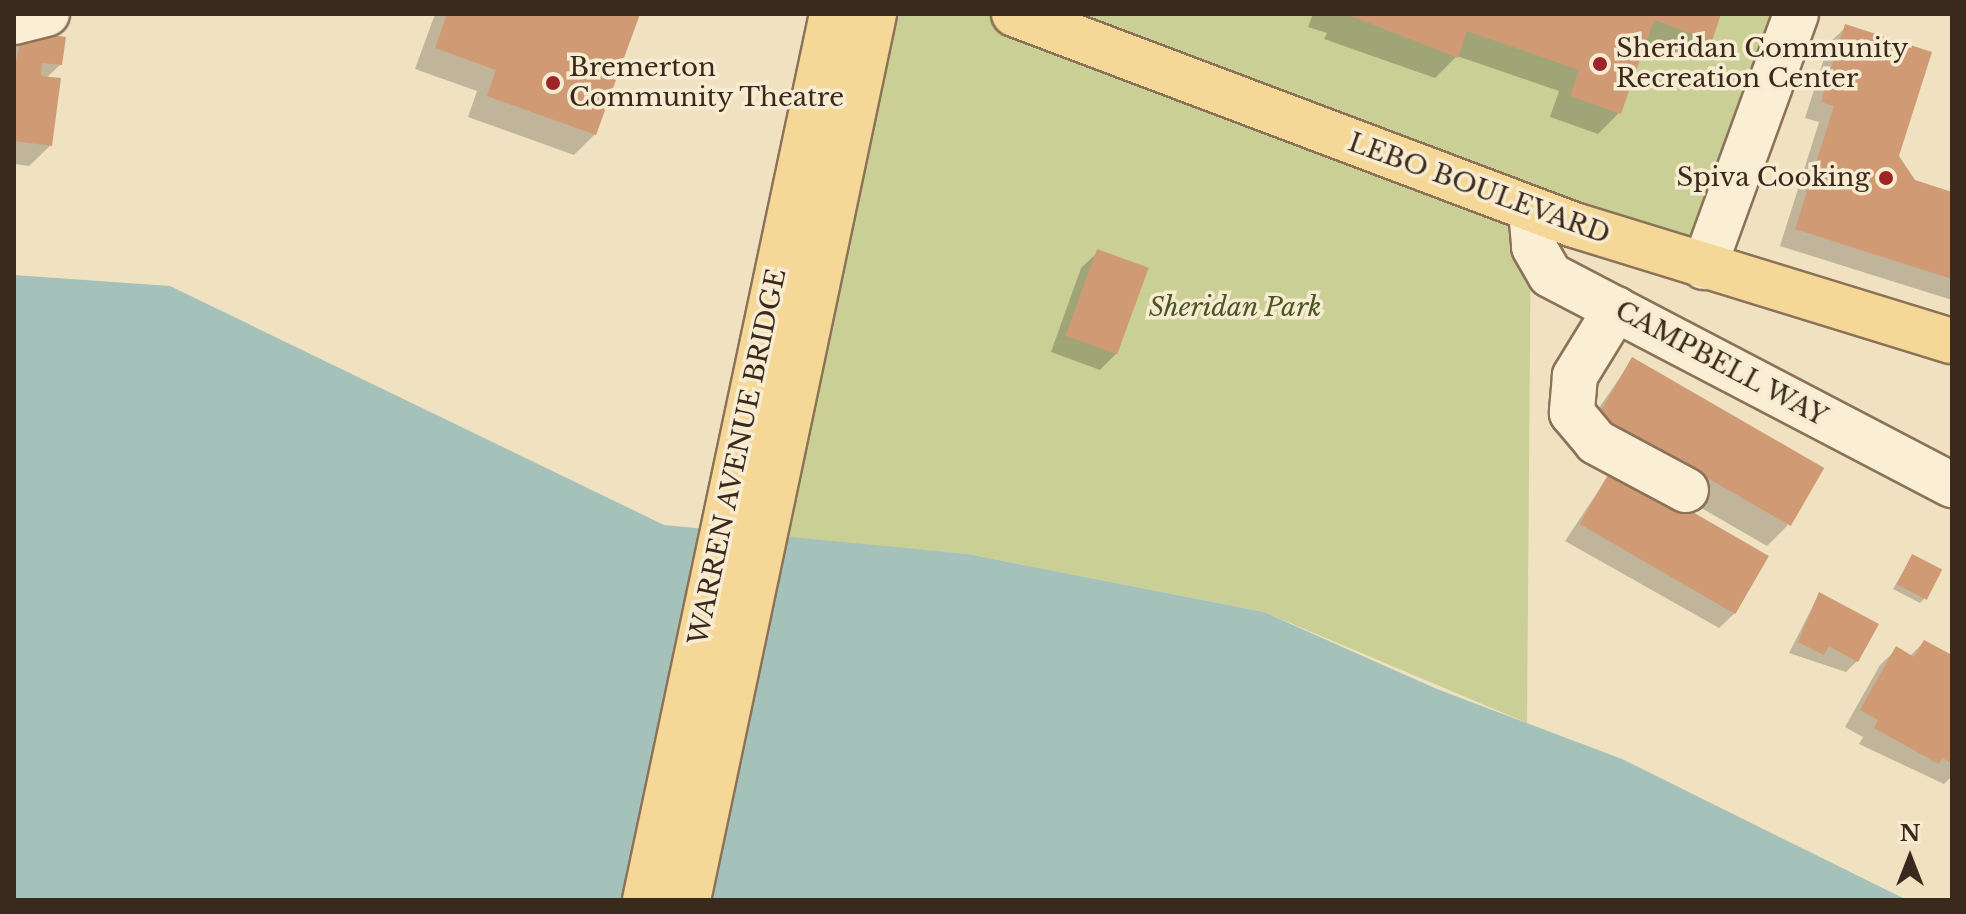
<!DOCTYPE html>
<style>
body{margin:0}
#map{position:relative;width:1966px;height:914px;overflow:hidden;background:#f0e2c1;font-family:"Libre Baskerville",serif}
div>[style]{position:absolute}
[style*='--x']{left:calc(var(--x)*1px);top:calc(var(--y)*1px);width:calc(var(--w)*1px);rotate:calc(var(--a)*1deg)}
.green>*{inset:0;background:#c9cf95}
.water>*{inset:0;background:#a4c2b9}
.shadow>*{inset:0;background:#0003}
.building>*{inset:0;background:#d09a75;transform-origin:0 0}
.roads{filter:drop-shadow(2px 0 #8b7258) drop-shadow(-2px 0 #8b7258) drop-shadow(0 2px #8b7258) drop-shadow(0 -2px #8b7258)}
.minor>*{height:44px;margin:-22px;padding:0 22px;transform-origin:22px;border-radius:22px;background:#faefd5}
.major>*{height:44px;margin:-22px;padding:0 22px;transform-origin:22px;border-radius:22px;background:#f5d797}
.dots>*{width:22px;height:22px;translate:-50% -50%;box-sizing:border-box;border:4px solid #f7ecd1;border-radius:50%}
span{translate:-50% -50%;white-space:nowrap;text-align:center;line-height:1.15;-webkit-text-stroke:7px #f7ecd1;paint-order:stroke}
.poi-label{font-size:26px;color:#3a2a1d}
.left{translate:0 -50%;text-align:left}
.right{translate:-100% -50%;text-align:right}
.street-label{font-size:26px;color:#3a2a1d}
.park-label{font-size:26px;color:#4a5722;font-style:italic}
.frame{position:absolute;inset:0;border:16px solid #3a2a1d;pointer-events:none}
.north{position:absolute;left:1870px;top:818px;width:80px;height:80px;-webkit-text-stroke:6px #f7ecd1;paint-order:stroke;rotate:0deg;font-size:22px;font-weight:700;line-height:32px;text-align:center;color:#3a2a1d}
.north::after{content:'';display:block;margin:auto;width:28px;height:36px;background:#3a2a1d;clip-path:polygon(50% 0,100% 100%,50% 72%,0 100%)}
</style>
<div id="map">
<div class="green">
<div style="clip-path:polygon(874px 14px,1796px 14px,1704px 267px,1531px 211px,1527px 723px,1264px 612px,968px 554px,764px 536px)"></div>
</div>
<div class="water">
<div style="clip-path:polygon(14px 275px,170px 286px,664px 525px,968px 554px,1264px 612px,1437px 689px,1622px 759px,1907px 900px,14px 900px)"></div>
</div>
<div class="shadow">
<div style="clip-path:polygon(435px 14px,637px 14px,595px 134px,574px 155px,468px 117px,477px 91px,415px 69px)"></div>
<div style="clip-path:polygon(1313px 14px,1719px 14px,1710px 40px,1689px 61px,1643px 45px,1619px 113px,1598px 134px,1550px 117px,1559px 91px,1457px 56px,1435px 78px,1324px 39px,1327px 33px,1308px 27px)"></div>
<div style="clip-path:polygon(1846px 27px,1897px 156px,1914px 182px,1952px 194px,1952px 300px,1780px 246px,1819px 122px,1805px 118px,1829px 43px)"></div>
<div style="clip-path:polygon(24px 34px,61px 64px,46px 78px,51px 145px,29px 166px,14px 164px,14px 43px)"></div>
<div style="clip-path:polygon(1098px 252px,1117px 353px,1100px 370px,1051px 352px,1081px 268px)"></div>
<div style="clip-path:polygon(1632px 360px,1788px 525px,1767px 546px,1579px 437px)"></div>
<div style="clip-path:polygon(1613px 469px,1736px 612px,1719px 628px,1565px 541px)"></div>
<div style="clip-path:polygon(1913px 556px,1925px 598px,1920px 603px,1893px 589px)"></div>
<div style="clip-path:polygon(1819px 594px,1857px 661px,1846px 672px,1789px 653px)"></div>
<div style="clip-path:polygon(1924px 642px,1952px 658px,1952px 776px,1944px 784px,1859px 744px,1863px 737px,1845px 727px,1880px 665px,1897px 649px,1910px 656px)"></div>
</div>
<div class="building">
<div style="clip-path:polygon(447px 14px,640px 14px,596px 135px,487px 96px,496px 70px,435px 48px)"></div>
<div style="clip-path:polygon(1346px 14px,1721px 14px,1712px 41px,1654px 20px,1621px 114px,1570px 96px,1579px 70px,1467px 31px,1458px 58px)"></div>
<div style="clip-path:polygon(1845px 24px,1932px 52px,1899px 156px,1915px 180px,1952px 192px,1952px 279px,1795px 229px,1834px 106px,1821px 102px)"></div>
<div style="clip-path:polygon(23px 31px,66px 37px,62px 65px,42px 63px,41px 76px,61px 78px,52px 146px,14px 141px,14px 69px)"></div>
<div style="left:1097px;top:249px;width:55px;height:92px;rotate:20deg"></div>
<div style="left:1632px;top:357px;width:222px;height:67px;rotate:30deg"></div>
<div style="left:1613px;top:466px;width:180px;height:67px;rotate:30deg"></div>
<div style="left:1912px;top:554px;width:34px;height:34px;rotate:27deg"></div>
<div style="clip-path:polygon(1819px 592px,1879px 624px,1858px 662px,1829px 646px,1824px 655px,1798px 642px)"></div>
<div style="clip-path:polygon(1924px 640px,1952px 655px,1952px 763px,1942px 758px,1939px 764px,1874px 728px,1878px 720px,1860px 710px,1896px 646px,1914px 657px)"></div>
</div>
<div class="roads">
<div class="minor">
<div style="--x:14;--y:22;--w:34;--a:-14"></div>
<div style="--x:1531;--y:210;--w:37;--a:85"></div>
<div style="--x:1534;--y:247;--w:32;--a:60"></div>
<div style="--x:1550;--y:275;--w:454;--a:27.6"></div>
<div style="--x:1704;--y:267;--w:269;--a:-70"></div>
<div style="--x:1616;--y:309;--w:79;--a:121.5"></div>
<div style="--x:1575;--y:376;--w:37;--a:95"></div>
<div style="--x:1572;--y:413;--w:38;--a:50"></div>
<div style="--x:1596;--y:442;--w:102;--a:28.1"></div>
</div>
<div class="major">
<div style="--x:1014;--y:14;--w:598;--a:20.65"></div>
<div style="--x:1574;--y:225;--w:395;--a:17.1"></div>
<div style="--x:645;--y:900;--w:906;--a:-78.08"></div>
<div style="--x:688;--y:900;--w:905;--a:-78.14"></div>
</div>
</div>
<div class="dots">
<div style="left:1600px;top:64px;background:#9d2527"></div>
<div style="left:553px;top:83px;background:#9d2527"></div>
<div style="left:1886px;top:178px;background:#9d2527"></div>
</div>
<div class="poi-label">
<span class="left" style="left:1616px;top:64px">Sheridan Community<br>Recreation Center</span>
<span class="left" style="left:569px;top:83px">Bremerton<br>Community Theatre</span>
<span class="right" style="left:1870px;top:178px">Spiva Cooking</span>
</div>
<div class="street-label">
<span style="left:1479px;top:189px;rotate:20deg">LEBO BOULEVARD</span>
<span style="left:1721px;top:364px;rotate:28deg">CAMPBELL WAY</span>
<span style="left:738px;top:457px;rotate:-78deg">WARREN AVENUE BRIDGE</span>
</div>
<div class="park-label">
<span style="left:1235px;top:308px">Sheridan Park</span>
</div>
<div class="frame"></div>
<div class="north">N</div>
</div>
